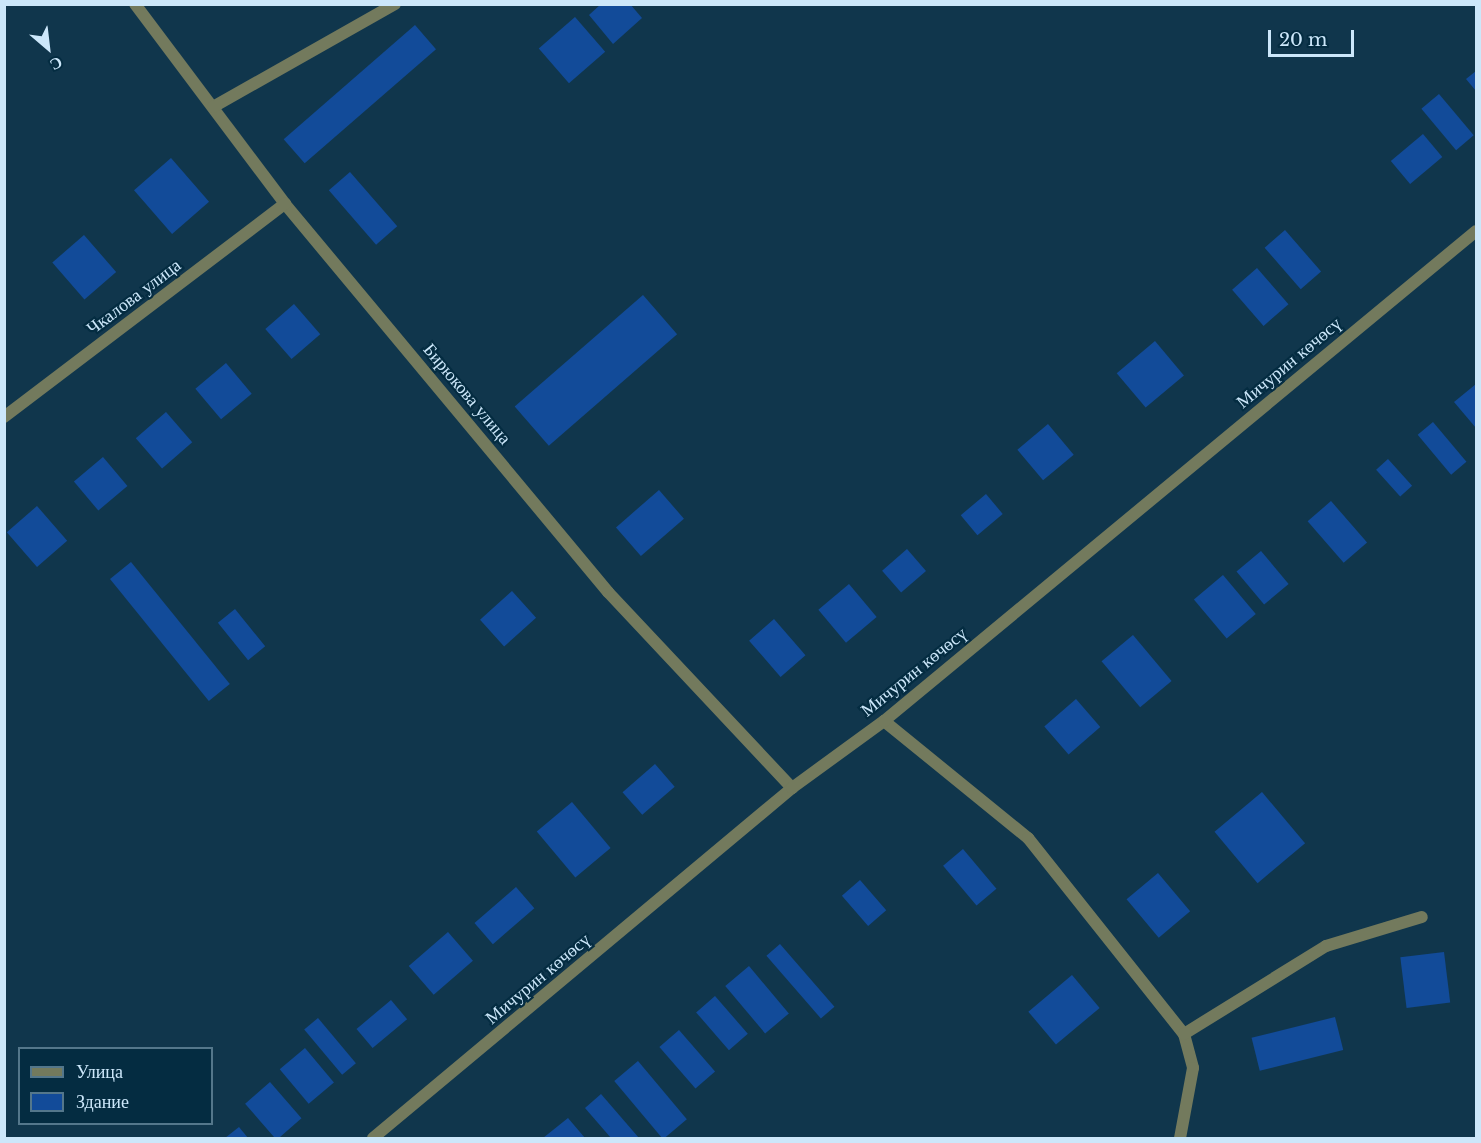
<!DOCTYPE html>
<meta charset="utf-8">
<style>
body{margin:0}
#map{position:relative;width:1481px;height:1143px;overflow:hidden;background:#10364c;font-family:"Libre Baskerville",serif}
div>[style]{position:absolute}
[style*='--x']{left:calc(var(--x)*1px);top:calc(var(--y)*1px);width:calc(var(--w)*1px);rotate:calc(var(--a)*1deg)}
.building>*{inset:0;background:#124b99;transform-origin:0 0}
.street>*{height:12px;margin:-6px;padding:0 6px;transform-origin:6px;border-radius:6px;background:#737a5d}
span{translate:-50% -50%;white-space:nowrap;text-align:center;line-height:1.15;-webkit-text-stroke:4.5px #042c41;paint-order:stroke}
.street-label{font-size:18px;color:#cce7fa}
.frame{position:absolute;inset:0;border:6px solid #cce7fa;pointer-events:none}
.legend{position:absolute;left:18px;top:1047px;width:195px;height:78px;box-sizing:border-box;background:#042c41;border:2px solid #54778b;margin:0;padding:8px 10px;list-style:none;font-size:18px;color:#cce7fa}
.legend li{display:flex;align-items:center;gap:12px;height:30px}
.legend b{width:30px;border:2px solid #54778b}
.north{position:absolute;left:18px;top:18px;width:60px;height:60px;-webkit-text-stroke:4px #042c41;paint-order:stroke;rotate:152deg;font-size:16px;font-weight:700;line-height:24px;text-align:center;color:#cce7fa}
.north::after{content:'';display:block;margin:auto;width:21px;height:27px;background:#cce7fa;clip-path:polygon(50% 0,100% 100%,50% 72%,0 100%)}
.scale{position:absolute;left:1268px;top:30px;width:86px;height:27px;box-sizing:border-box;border:3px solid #cce7fa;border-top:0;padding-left:8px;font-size:18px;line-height:21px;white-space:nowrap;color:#cce7fa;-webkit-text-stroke:4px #042c41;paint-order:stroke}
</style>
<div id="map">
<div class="building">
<div style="clip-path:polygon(601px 4px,630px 4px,642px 18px,613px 44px,589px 15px)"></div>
<div style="left:575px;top:17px;width:46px;height:48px;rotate:49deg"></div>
<div style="left:415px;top:25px;width:32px;height:174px;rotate:49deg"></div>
<div style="clip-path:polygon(1476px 71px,1476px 91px,1466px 79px)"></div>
<div style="left:1439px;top:94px;width:54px;height:23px;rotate:50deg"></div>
<div style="left:1423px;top:134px;width:30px;height:42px;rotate:50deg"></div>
<div style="left:171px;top:158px;width:58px;height:49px;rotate:49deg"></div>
<div style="left:350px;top:172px;width:72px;height:28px;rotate:49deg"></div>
<div style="left:1285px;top:230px;width:55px;height:27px;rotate:49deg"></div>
<div style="left:84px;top:235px;width:49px;height:42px;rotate:49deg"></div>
<div style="left:1257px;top:268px;width:48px;height:33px;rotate:49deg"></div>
<div style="left:643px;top:295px;width:52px;height:170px;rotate:49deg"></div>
<div style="left:294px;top:304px;width:40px;height:38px;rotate:49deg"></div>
<div style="left:1155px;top:341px;width:45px;height:50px;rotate:50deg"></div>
<div style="left:226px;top:363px;width:40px;height:40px;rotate:50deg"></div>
<div style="clip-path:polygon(1476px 384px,1476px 428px,1454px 402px)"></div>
<div style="left:166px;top:412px;width:40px;height:40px;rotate:49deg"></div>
<div style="left:1433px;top:422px;width:52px;height:20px;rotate:50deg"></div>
<div style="left:1048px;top:424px;width:40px;height:40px;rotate:50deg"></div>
<div style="left:103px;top:457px;width:38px;height:38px;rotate:50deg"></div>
<div style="left:1388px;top:459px;width:36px;height:16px;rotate:48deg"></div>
<div style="left:659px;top:490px;width:38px;height:57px;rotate:49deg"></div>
<div style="left:986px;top:494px;width:26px;height:33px;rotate:50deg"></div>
<div style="left:1331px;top:501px;width:55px;height:31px;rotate:49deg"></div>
<div style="left:37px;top:506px;width:46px;height:40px;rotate:49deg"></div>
<div style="left:907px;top:549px;width:29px;height:33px;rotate:49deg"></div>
<div style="left:1261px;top:551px;width:43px;height:32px;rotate:50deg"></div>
<div style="left:131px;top:562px;width:157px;height:27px;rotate:51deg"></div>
<div style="left:1223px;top:575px;width:51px;height:38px;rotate:50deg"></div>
<div style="left:849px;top:584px;width:43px;height:40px;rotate:50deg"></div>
<div style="left:512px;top:591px;width:36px;height:43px;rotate:48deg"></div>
<div style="left:235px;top:609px;width:48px;height:22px;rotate:51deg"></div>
<div style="left:774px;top:619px;width:48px;height:33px;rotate:49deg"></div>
<div style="left:1133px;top:635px;width:60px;height:41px;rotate:50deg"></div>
<div style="left:1076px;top:699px;width:37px;height:42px;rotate:49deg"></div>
<div style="left:655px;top:764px;width:30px;height:43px;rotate:49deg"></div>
<div style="left:1262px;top:792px;width:67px;height:62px;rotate:50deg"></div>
<div style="left:572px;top:802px;width:60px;height:46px;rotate:50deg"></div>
<div style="left:963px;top:849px;width:52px;height:26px;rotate:50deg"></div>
<div style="left:1158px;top:873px;width:50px;height:41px;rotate:50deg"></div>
<div style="left:860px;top:880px;width:40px;height:24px;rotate:49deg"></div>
<div style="left:516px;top:887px;width:28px;height:55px;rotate:49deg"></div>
<div style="left:448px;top:932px;width:38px;height:52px;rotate:49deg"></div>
<div style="left:780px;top:944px;width:83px;height:18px;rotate:49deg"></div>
<div style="left:1444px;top:952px;width:51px;height:44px;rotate:83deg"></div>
<div style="left:749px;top:966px;width:62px;height:31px;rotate:50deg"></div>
<div style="left:1072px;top:975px;width:43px;height:57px;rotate:50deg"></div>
<div style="left:715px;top:996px;width:50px;height:25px;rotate:49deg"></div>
<div style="left:391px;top:1000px;width:25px;height:45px;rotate:50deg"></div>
<div style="left:1335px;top:1017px;width:34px;height:86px;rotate:76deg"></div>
<div style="left:318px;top:1018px;width:59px;height:18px;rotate:50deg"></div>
<div style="left:679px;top:1030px;width:55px;height:26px;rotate:49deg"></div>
<div style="left:305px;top:1048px;width:45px;height:33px;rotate:50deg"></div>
<div style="left:638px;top:1061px;width:76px;height:31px;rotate:50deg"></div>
<div style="left:270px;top:1082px;width:48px;height:33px;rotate:49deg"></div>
<div style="clip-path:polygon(601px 1094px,639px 1138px,611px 1138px,585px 1108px)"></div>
<div style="clip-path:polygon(568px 1118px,585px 1138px,543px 1138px)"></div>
<div style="clip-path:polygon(239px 1127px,248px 1138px,225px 1138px)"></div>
</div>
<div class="street">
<div style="--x:135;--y:4;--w:250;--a:53.1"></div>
<div style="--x:285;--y:204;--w:505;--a:50.22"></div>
<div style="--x:608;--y:592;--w:269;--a:46.8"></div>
<div style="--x:213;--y:107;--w:209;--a:-29.5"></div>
<div style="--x:4;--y:417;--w:353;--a:-37.2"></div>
<div style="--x:884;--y:721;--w:186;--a:39.1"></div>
<div style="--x:1028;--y:838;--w:251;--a:51.5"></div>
<div style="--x:1184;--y:1034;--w:35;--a:75"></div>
<div style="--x:1193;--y:1068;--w:71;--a:100.5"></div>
<div style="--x:1184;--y:1034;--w:167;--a:-31.8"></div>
<div style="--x:1326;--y:946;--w:100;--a:-16.8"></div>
<div style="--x:373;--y:1138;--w:546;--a:-39.87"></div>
<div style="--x:792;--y:788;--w:114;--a:-36.1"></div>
<div style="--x:884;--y:721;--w:768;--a:-39.61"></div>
</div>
<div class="street-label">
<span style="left:134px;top:297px;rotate:-37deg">Чкалова улица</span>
<span style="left:1289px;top:363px;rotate:-40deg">Мичурин көчөсү</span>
<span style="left:467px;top:394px;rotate:50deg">Бирюкова улица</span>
<span style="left:914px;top:672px;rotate:-39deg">Мичурин көчөсү</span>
<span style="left:538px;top:979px;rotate:-40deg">Мичурин көчөсү</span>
</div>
<div class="frame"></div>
<ul class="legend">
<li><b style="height:8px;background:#737a5d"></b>Улица</li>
<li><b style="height:16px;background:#124b99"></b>Здание</li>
</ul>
<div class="north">С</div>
<div class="scale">20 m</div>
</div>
